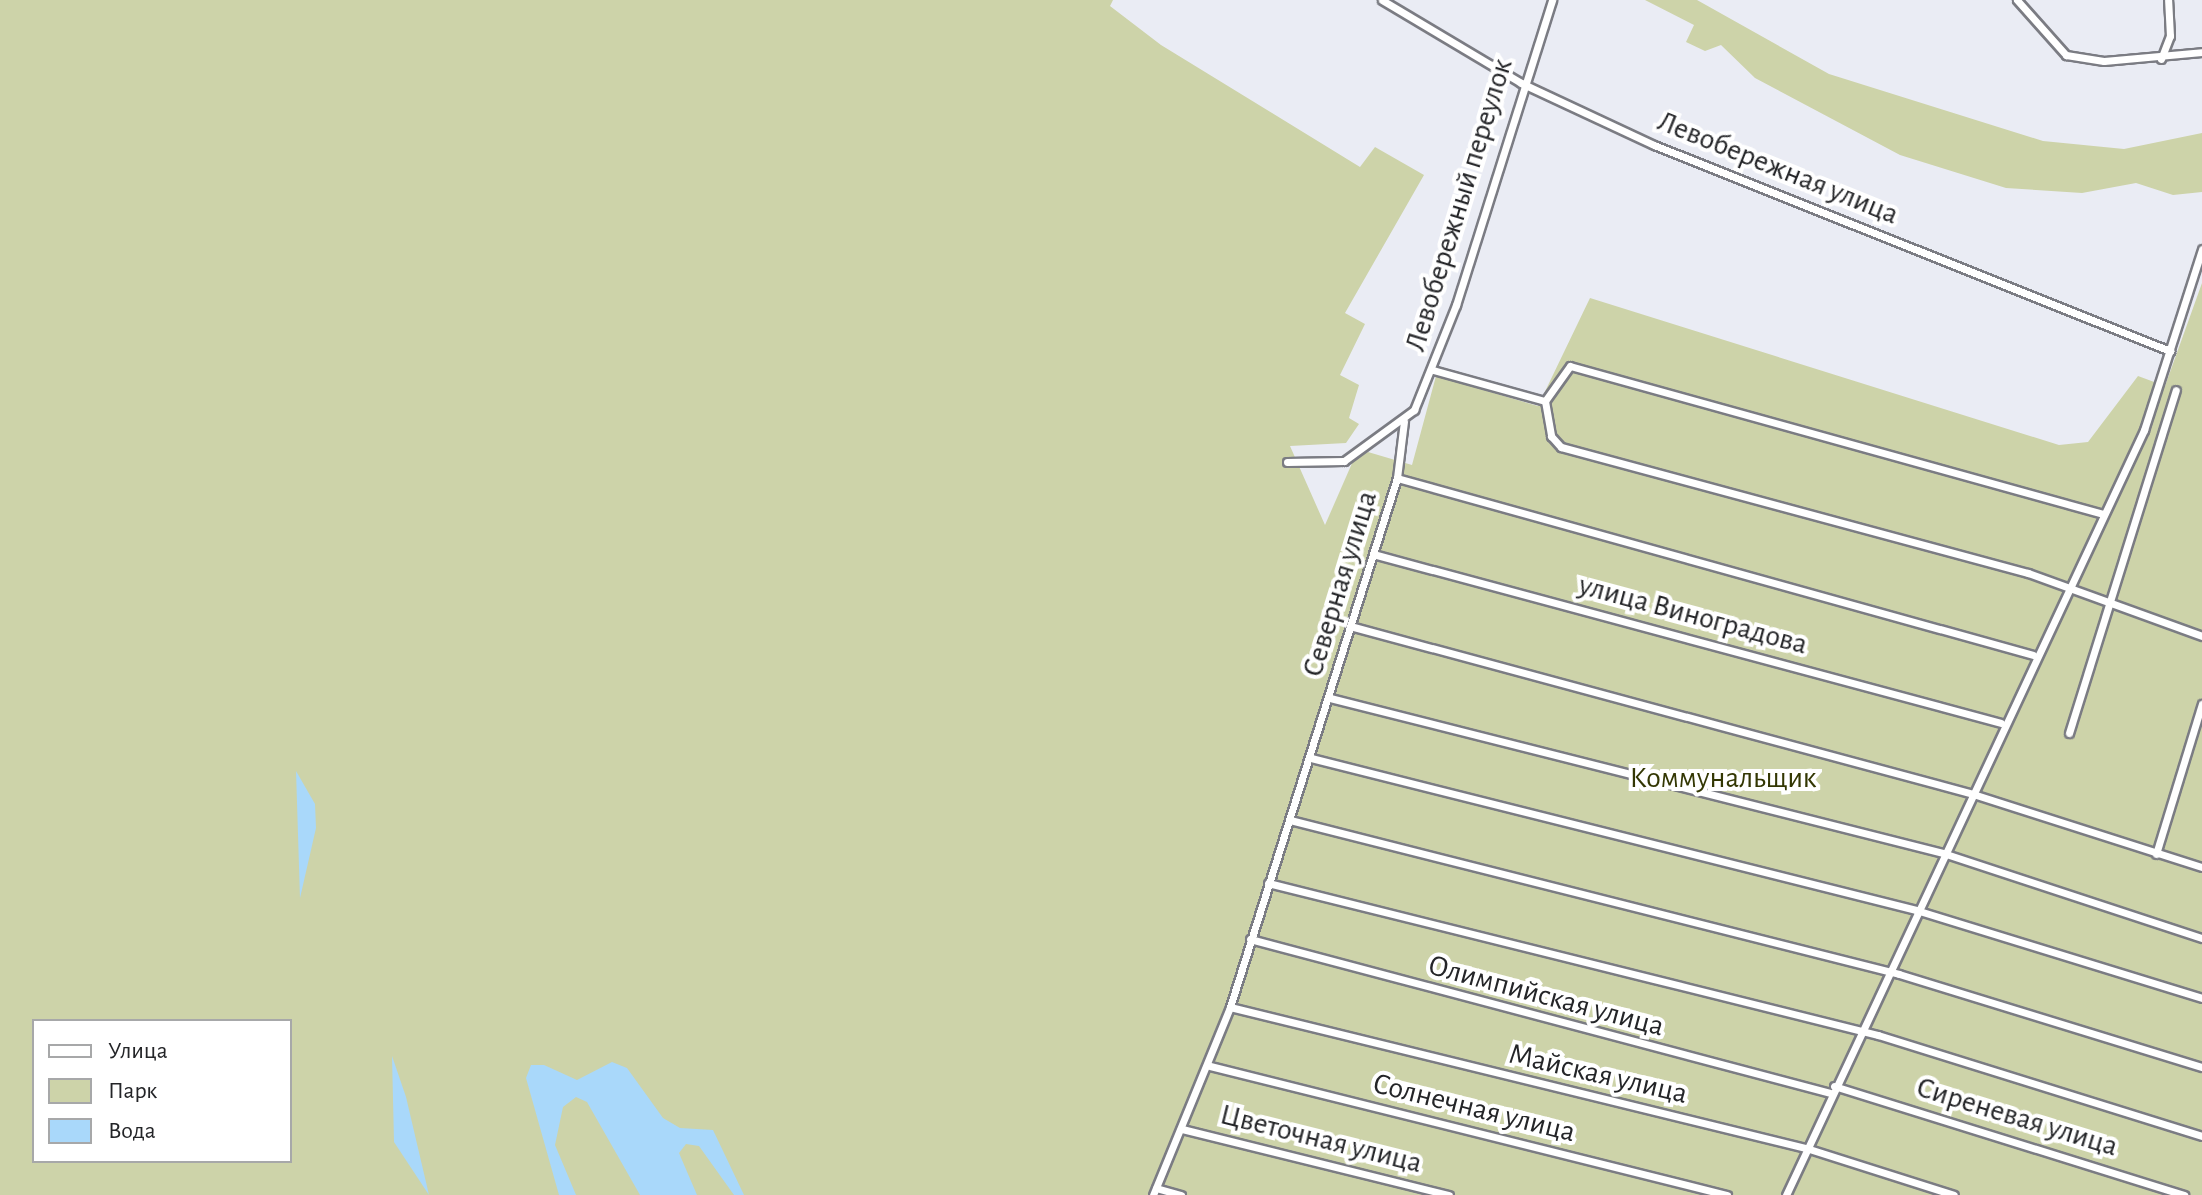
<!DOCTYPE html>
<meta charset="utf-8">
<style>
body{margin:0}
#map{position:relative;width:2202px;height:1195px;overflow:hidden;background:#eaecf4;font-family:"Alegreya Sans",sans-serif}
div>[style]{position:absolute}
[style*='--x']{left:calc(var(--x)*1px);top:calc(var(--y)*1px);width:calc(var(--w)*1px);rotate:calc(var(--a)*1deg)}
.green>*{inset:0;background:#cdd3a9}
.water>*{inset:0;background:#a9d8fa}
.roads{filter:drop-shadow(2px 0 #7b7c83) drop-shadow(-2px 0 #7b7c83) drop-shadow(0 2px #7b7c83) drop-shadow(0 -2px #7b7c83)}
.minor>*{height:7px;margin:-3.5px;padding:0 3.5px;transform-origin:3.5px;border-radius:3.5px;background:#fff}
span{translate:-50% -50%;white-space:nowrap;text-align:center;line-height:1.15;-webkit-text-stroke:8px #fff;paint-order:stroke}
.street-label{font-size:30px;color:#242528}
.park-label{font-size:30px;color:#333703}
.legend{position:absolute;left:32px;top:1019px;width:260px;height:144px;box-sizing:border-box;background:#fff;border:2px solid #a7a8a9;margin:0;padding:10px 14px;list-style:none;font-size:24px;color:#242528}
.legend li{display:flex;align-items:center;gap:16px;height:40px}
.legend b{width:40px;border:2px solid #a7a8a9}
</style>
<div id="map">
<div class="green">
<div style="clip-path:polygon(evenodd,0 0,1113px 0,1110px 6px,1161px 45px,1360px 167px,1375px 147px,1424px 175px,1345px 313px,1365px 324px,1340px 375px,1359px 385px,1349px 418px,1359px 424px,1346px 443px,1290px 446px,1325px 525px,1353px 461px,1368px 452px,1412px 465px,1436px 376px,1538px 406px,1590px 298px,2059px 445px,2088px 442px,2138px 376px,2165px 386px,2202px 283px,2202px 1195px,0 1195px,0 0,34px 1021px,290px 1021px,290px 1161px,34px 1161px,34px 1021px)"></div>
<div style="clip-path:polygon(1645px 0,1697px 0,1829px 74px,2043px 141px,2124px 149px,2202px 133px,2202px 192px,2173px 195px,2136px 183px,2082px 193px,2006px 188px,1900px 155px,1755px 78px,1721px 45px,1705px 51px,1686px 42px,1694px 25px)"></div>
</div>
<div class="water">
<div style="clip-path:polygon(296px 771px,315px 804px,316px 828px,300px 898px)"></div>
<div style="clip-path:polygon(392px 1056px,406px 1097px,429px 1195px,394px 1142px)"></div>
<div style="clip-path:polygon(612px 1062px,627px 1068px,663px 1118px,680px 1128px,713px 1130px,744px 1195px,734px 1195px,699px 1146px,686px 1144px,679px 1153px,697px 1195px,640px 1195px,587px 1102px,576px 1097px,563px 1107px,555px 1145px,576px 1195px,559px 1195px,526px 1078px,531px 1065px,544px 1065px,577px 1080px)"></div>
</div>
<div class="roads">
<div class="minor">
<div style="--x:1382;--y:0;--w:162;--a:30.8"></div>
<div style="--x:1521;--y:83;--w:147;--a:25"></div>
<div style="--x:1654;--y:145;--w:556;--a:21.76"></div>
<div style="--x:2017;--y:0;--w:74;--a:48.3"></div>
<div style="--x:2066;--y:55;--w:38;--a:9"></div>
<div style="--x:2104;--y:61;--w:98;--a:-5.2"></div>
<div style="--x:2161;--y:59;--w:25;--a:-69"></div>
<div style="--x:2170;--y:36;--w:36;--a:-93"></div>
<div style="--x:1433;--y:370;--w:116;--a:15.5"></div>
<div style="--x:1545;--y:401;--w:36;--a:80"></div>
<div style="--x:1551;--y:436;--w:15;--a:48"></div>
<div style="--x:1561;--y:447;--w:484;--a:15.1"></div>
<div style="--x:2028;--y:573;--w:185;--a:19.9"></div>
<div style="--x:1545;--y:401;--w:43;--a:-54.5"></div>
<div style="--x:1570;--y:366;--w:553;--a:15.52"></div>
<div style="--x:1287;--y:462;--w:57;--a:-1"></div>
<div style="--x:1344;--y:461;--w:87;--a:-36.1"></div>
<div style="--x:1414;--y:410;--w:113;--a:-68.2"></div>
<div style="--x:1456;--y:305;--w:320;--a:-72.5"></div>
<div style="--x:1397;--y:478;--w:660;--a:15.55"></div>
<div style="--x:1373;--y:554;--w:650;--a:15.06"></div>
<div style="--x:1350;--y:626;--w:645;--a:15.09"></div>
<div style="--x:1973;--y:794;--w:240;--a:17.7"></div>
<div style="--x:1330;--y:698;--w:632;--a:14.19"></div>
<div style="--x:1943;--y:853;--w:273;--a:18.2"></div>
<div style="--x:2069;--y:733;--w:359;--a:-72.7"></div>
<div style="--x:1311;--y:758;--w:624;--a:14.1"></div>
<div style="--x:1916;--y:910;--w:299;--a:17.1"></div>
<div style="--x:1290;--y:820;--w:628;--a:14.19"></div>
<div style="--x:1899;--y:974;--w:317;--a:17.1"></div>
<div style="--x:2156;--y:854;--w:157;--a:-73"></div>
<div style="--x:1268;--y:883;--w:629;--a:13.99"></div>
<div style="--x:1878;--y:1035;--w:339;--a:17.3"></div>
<div style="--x:1250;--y:939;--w:600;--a:14.87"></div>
<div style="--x:1230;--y:1007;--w:593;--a:13.76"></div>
<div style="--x:1806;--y:1148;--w:155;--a:17.6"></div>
<div style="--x:1210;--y:1066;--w:533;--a:14.01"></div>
<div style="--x:1834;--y:1086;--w:367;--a:17.3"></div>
<div style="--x:1182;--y:1129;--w:275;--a:13.9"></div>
<div style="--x:1156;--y:1188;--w:26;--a:16"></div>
<div style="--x:1153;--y:1195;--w:203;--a:-67.7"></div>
<div style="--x:1230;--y:1007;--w:555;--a:-72.48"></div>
<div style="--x:1397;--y:478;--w:57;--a:-83"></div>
<div style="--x:1786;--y:1195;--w:845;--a:-64.92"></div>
<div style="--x:2144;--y:430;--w:190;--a:-72.2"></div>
</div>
</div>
<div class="street-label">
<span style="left:1778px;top:168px;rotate:22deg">Левобережная улица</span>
<span style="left:1459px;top:205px;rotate:-73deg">Левобережный переулок</span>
<span style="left:1340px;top:584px;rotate:-73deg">Северная улица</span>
<span style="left:1693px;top:615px;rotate:15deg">улица Виноградова</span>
<span style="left:1546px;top:996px;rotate:15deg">Олимпийская улица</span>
<span style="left:1598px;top:1074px;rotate:13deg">Майская улица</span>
<span style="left:1474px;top:1108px;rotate:14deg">Солнечная улица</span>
<span style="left:2017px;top:1117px;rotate:17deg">Сиреневая улица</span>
<span style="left:1321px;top:1139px;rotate:14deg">Цветочная улица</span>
</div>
<div class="park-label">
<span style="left:1723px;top:778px">Коммунальщик</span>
</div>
<ul class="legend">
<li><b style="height:10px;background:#fff"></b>Улица</li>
<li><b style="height:22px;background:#cdd3a9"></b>Парк</li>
<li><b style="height:22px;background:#a9d8fa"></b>Вода</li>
</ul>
</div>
